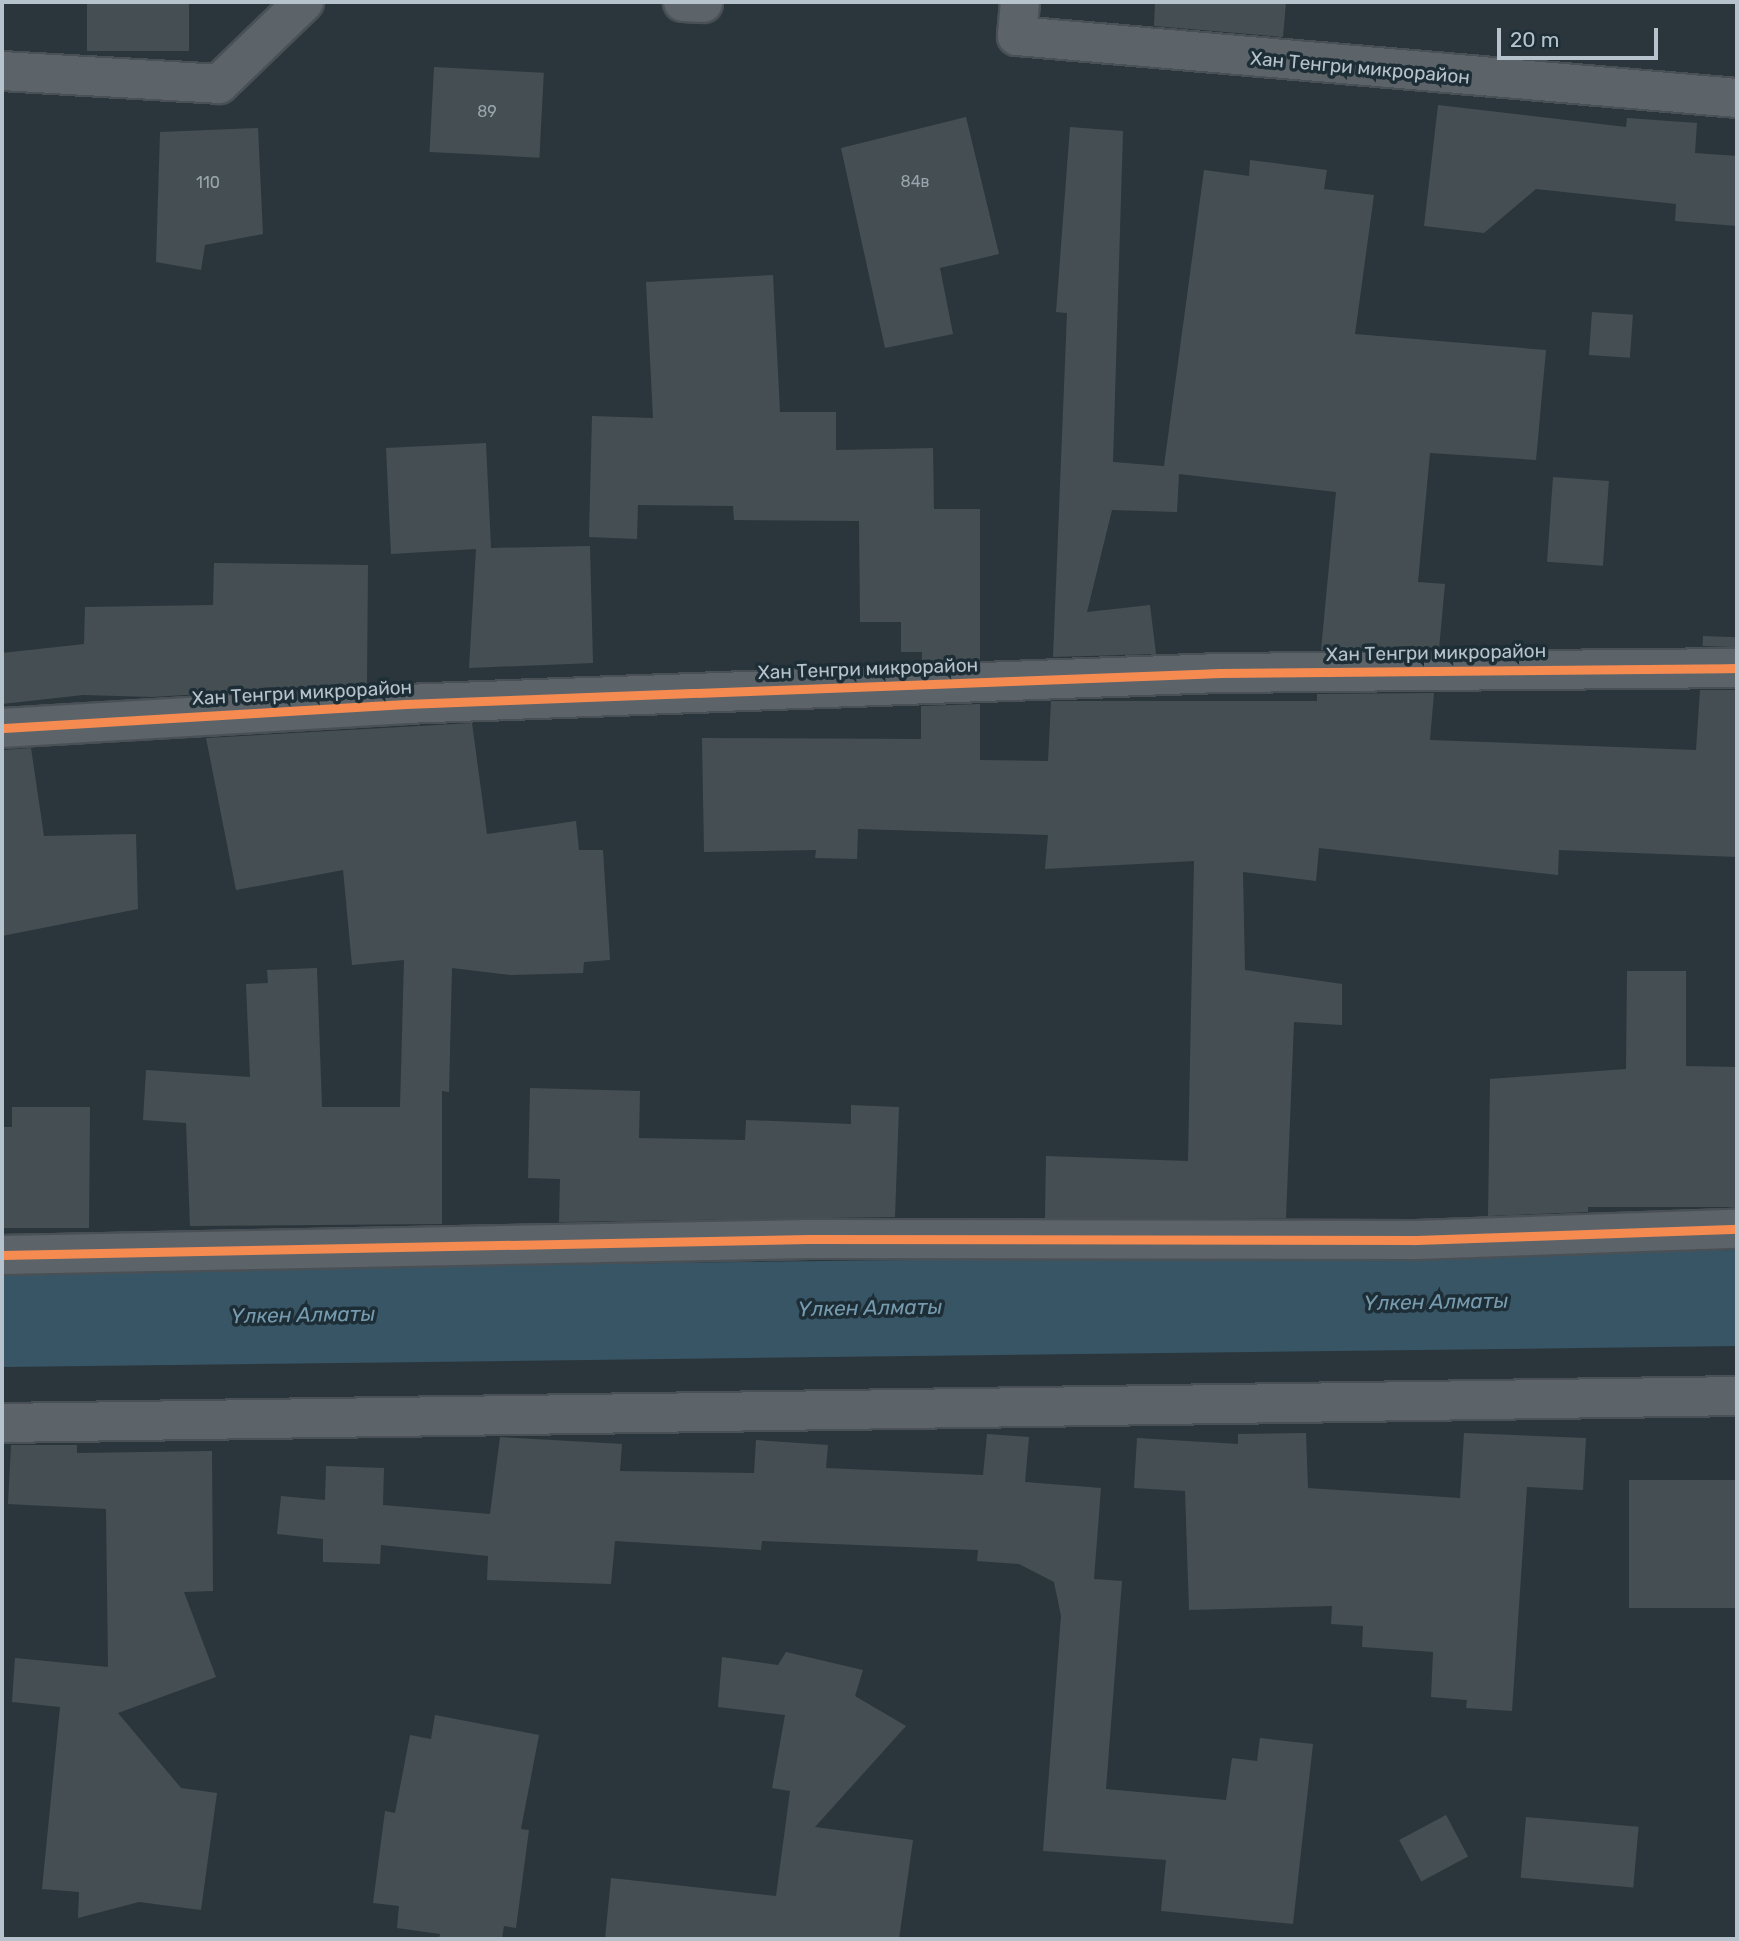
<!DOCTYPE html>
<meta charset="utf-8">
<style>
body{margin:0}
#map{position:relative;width:1739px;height:1941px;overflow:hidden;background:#2b363c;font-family:Rubik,sans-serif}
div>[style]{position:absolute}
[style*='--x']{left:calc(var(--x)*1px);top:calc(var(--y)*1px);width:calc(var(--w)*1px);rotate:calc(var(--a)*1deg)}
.river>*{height:96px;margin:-48px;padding:0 48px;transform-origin:48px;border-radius:48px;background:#385565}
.building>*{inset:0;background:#454e53;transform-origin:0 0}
.roads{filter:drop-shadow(2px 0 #4a5156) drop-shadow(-2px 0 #4a5156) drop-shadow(0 2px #4a5156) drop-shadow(0 -2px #4a5156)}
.minor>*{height:38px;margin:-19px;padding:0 19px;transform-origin:19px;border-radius:19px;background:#5d6469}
.cycleway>*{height:9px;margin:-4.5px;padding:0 4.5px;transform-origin:4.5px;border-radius:4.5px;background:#f68b52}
span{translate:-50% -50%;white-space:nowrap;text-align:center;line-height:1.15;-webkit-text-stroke:7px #1e2e37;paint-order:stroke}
.number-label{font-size:16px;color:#9aa6ae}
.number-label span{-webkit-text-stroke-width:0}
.street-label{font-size:19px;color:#b7c3cc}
.water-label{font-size:21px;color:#769baf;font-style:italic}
.frame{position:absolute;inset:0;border:4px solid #b7c3cc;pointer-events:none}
.scale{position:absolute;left:1497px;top:28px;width:161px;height:32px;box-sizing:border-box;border:4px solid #b7c3cc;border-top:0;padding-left:9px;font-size:21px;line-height:24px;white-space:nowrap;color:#b7c3cc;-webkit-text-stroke:5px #1e2e37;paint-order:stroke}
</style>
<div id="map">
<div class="river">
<div style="--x:2;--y:1319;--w:1735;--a:-0.69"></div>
</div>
<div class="building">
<div style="left:87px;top:2px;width:102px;height:49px"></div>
<div style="clip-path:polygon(1155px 2px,1286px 2px,1283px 37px,1154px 26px)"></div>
<div style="left:434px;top:67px;width:110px;height:85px;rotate:3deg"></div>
<div style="clip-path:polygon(1438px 105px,1626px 127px,1627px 118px,1697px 123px,1695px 153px,1737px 156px,1737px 226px,1675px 221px,1676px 204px,1536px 189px,1484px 233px,1424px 226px)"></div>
<div style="clip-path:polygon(966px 117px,999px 254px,940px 268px,953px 334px,885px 348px,841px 148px)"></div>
<div style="clip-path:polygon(1070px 127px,1123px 131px,1113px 462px,1164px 466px,1204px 170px,1249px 176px,1250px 160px,1327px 170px,1324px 189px,1374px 195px,1355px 334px,1546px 350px,1536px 460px,1430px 453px,1418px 582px,1445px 584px,1439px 649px,1321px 650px,1336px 492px,1179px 474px,1177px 512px,1112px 510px,1087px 612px,1150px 605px,1156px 654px,1053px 657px,1067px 313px,1056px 312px)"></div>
<div style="clip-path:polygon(258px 128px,263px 234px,205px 245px,201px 270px,156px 262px,160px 132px)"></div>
<div style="clip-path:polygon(773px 275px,780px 412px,836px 412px,836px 450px,933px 448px,934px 509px,980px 509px,980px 660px,922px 662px,922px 652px,901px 652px,901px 622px,860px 622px,859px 521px,734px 520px,733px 506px,638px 505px,637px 539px,589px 537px,592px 416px,653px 418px,646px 282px)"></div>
<div style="left:1592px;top:312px;width:41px;height:43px;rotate:4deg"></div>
<div style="clip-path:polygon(486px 443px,491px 548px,590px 546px,593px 663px,469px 668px,476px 549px,391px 554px,386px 448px)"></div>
<div style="left:1553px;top:477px;width:56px;height:85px;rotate:4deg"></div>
<div style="clip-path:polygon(214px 563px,368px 565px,367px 684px,152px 697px,83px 695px,2px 704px,2px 653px,84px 644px,85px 607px,213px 605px)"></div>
<div style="left:1703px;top:636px;width:34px;height:10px;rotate:2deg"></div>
<div style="clip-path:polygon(1700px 690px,1737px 690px,1737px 857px,1559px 850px,1558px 875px,1319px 848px,1316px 881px,1243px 872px,1245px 970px,1342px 984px,1342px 1025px,1294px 1022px,1286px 1218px,1045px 1218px,1046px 1156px,1188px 1161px,1194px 861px,1045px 869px,1048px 835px,858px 829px,857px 859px,815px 858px,816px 850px,704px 852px,702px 738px,921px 739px,921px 706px,980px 704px,980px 760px,1048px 761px,1051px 701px,1317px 701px,1317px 694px,1434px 693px,1430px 740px,1696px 750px)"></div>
<div style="clip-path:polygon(472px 723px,487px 834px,576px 821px,579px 850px,603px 850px,610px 960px,584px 962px,583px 973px,511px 975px,452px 968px,449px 1092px,442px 1091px,442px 1224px,190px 1226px,186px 1123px,143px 1120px,146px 1070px,250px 1077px,246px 984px,268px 983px,267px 970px,317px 968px,322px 1107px,400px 1107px,404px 960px,352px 965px,343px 870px,236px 890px,206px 738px)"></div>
<div style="clip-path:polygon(31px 748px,44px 836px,136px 834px,138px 909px,2px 936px,2px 750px)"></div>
<div style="clip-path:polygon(1627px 971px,1686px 971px,1686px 1066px,1737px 1067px,1737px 1207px,1588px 1207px,1588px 1212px,1488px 1216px,1490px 1079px,1626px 1069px)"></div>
<div style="clip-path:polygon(530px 1088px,640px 1091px,639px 1138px,745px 1140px,746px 1120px,851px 1124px,851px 1105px,899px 1107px,895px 1217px,559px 1222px,560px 1179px,528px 1178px)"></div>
<div style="clip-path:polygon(12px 1107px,90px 1107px,89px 1228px,2px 1228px,2px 1127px,12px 1127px)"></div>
<div style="clip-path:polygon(1306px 1433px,1308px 1488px,1460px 1498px,1464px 1433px,1586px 1438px,1583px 1490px,1527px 1487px,1512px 1711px,1466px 1708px,1467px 1700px,1431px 1697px,1433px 1652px,1362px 1647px,1363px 1626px,1331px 1624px,1332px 1606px,1189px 1610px,1185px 1491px,1134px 1488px,1137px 1438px,1238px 1444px,1238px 1434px)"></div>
<div style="clip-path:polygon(987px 1434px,1029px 1437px,1025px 1482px,1101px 1488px,1094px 1579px,1122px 1581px,1106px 1789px,1226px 1800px,1232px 1758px,1257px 1761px,1260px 1738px,1313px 1744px,1293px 1924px,1161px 1911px,1166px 1860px,1043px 1851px,1061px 1616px,1054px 1582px,1019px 1564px,977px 1561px,978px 1550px,762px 1541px,761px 1550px,615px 1541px,611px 1584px,487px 1580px,488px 1556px,381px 1545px,380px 1564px,323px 1562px,323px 1539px,277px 1534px,281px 1496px,325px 1500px,326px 1466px,384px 1468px,383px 1505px,490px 1514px,500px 1437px,622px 1444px,620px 1471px,754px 1473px,756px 1440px,828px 1445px,826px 1468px,983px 1475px)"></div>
<div style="clip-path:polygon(11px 1445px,77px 1445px,77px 1453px,212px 1451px,213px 1591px,184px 1592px,216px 1677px,118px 1713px,181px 1788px,217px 1793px,201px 1910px,139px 1902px,78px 1918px,79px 1892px,42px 1889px,60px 1707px,12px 1702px,15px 1658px,108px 1667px,106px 1509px,8px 1504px)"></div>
<div style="left:1737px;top:1480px;width:128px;height:108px;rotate:90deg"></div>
<div style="clip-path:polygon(786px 1652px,863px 1670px,855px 1696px,906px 1726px,815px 1827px,913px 1840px,899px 1939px,605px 1939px,611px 1878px,776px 1896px,790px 1791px,772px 1788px,785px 1715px,718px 1707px,722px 1657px,778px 1665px)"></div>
<div style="clip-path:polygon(435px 1715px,539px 1735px,521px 1829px,529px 1830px,516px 1928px,504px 1926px,502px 1939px,439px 1939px,440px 1934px,397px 1928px,399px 1906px,373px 1903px,385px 1811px,395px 1813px,410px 1735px,431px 1739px)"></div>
<div style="left:1446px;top:1815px;width:47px;height:53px;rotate:62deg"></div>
<div style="left:1526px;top:1817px;width:113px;height:61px;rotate:5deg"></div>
</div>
<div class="roads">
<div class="minor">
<div style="--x:683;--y:2;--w:20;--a:3"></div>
<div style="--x:1020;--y:2;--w:34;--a:95"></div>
<div style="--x:1017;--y:36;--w:723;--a:4.92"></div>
<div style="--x:2;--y:71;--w:217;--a:3.4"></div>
<div style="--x:219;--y:84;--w:118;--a:-44"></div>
<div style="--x:2;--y:728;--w:404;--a:-3.4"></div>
<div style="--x:405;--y:704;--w:816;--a:-2.18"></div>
<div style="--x:1220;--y:673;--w:517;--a:-0.55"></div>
<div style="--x:2;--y:1255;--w:807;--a:-1.14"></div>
<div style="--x:809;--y:1239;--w:605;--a:0.09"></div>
<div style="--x:1414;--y:1240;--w:323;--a:-2"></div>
<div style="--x:2;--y:1423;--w:1735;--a:-0.89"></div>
</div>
</div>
<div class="cycleway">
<div style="--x:2;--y:728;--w:404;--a:-3.4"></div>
<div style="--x:405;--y:704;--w:816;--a:-2.18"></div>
<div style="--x:1220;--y:673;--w:517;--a:-0.55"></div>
<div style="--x:2;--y:1255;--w:807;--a:-1.14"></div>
<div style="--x:809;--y:1239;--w:605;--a:0.09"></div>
<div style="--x:1414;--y:1240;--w:323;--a:-2"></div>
</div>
<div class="number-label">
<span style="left:487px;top:112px">89</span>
<span style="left:915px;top:182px">84в</span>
<span style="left:208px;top:183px">110</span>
</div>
<div class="street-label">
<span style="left:1360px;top:68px;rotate:5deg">Хан Тенгри микрорайон</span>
<span style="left:1436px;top:653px;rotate:-1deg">Хан Тенгри микрорайон</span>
<span style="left:868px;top:669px;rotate:-2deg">Хан Тенгри микрорайон</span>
<span style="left:302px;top:693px;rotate:-3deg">Хан Тенгри микрорайон</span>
</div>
<div class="water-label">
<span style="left:1436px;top:1302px;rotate:-1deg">Үлкен Алматы</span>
<span style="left:870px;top:1308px;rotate:-1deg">Үлкен Алматы</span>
<span style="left:303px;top:1315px;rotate:-1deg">Үлкен Алматы</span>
</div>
<div class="frame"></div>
<div class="scale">20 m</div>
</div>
